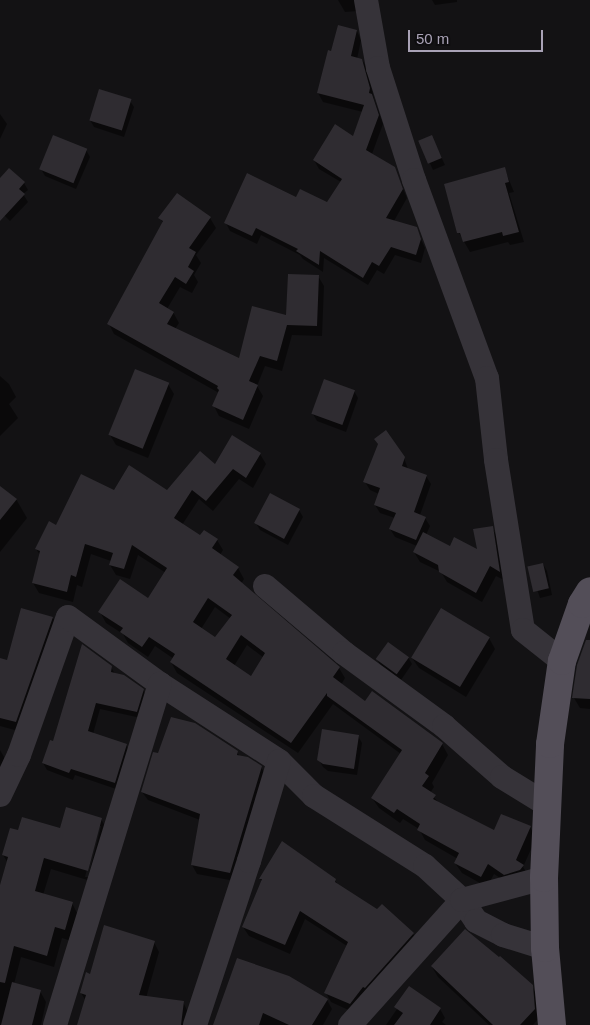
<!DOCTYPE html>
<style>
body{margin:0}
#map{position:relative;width:590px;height:1025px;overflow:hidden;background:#131214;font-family:Helvetica,sans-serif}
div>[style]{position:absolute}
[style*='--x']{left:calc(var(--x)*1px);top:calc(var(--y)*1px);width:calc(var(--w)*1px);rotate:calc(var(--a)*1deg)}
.shadow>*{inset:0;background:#0007}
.building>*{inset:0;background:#2f2c31;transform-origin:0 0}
.minor>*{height:24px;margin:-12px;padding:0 12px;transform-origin:12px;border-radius:12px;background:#363339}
.major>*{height:28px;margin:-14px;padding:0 14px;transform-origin:14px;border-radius:14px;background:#534e58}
span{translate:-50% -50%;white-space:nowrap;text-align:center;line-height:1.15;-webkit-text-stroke:4px #0e0d0f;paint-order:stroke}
.scale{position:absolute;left:408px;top:30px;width:135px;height:22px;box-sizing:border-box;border:2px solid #a9a2b6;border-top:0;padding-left:6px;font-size:15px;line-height:18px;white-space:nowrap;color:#a9a2b6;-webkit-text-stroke:4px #0e0d0f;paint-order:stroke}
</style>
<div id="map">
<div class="shadow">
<div style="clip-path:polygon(338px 0,359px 0,358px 11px,345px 12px)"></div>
<div style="clip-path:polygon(432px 0,457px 0,457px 2px,435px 5px)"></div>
<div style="clip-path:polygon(357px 31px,361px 40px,357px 59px,362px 60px,367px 68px,374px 99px,383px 124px,372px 154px,394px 168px,407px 198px,394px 221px,416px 228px,425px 248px,421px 263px,395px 255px,384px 274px,377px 270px,368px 285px,324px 258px,323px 272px,303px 259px,300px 255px,261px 235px,257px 244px,230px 231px,226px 223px,297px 198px,327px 204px,341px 182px,319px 169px,314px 160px,353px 138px,363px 112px,323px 102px,318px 93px,332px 52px)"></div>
<div style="clip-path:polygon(130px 101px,134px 107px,124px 137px,94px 127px,90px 120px)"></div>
<div style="clip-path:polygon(0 114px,7px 124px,0 139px)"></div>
<div style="clip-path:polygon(420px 142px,435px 144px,445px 165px,433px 170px)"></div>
<div style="clip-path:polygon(86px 150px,90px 157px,76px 189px,45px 176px,41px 169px)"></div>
<div style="clip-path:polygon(504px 168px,514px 192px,509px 193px,524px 242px,510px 245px,508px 242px,470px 252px,459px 233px)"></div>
<div style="clip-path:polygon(0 180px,24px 183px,28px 190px,23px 194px,28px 202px,10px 221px,0 211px)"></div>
<div style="clip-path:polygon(160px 218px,210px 218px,216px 228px,196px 255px,201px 263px,194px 275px,198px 282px,192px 293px,180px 287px,167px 309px,173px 312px,179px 323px,175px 329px,239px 360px,287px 317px,318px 276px,324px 286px,322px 336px,292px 335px,282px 371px,265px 366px,257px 386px,263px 396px,249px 429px,219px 416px,214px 406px,219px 393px,114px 334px,109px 324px,163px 223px)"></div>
<div style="clip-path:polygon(0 376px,9px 384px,16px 397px,9px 404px,18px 418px,0 436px)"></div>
<div style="clip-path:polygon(168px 384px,174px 394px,148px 458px,116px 445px,110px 435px)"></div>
<div style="clip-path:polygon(354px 391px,358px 398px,346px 432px,317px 421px,313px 414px)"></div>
<div style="clip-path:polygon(evenodd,260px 454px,266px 464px,253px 488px,239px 479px,213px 511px,199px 499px,182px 525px,200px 537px,217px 540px,223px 550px,220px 555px,238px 568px,244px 579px,241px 584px,339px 668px,345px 678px,341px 685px,365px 702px,442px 744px,448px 755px,432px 783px,434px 787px,430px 793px,440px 804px,495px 832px,530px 827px,536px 838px,523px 867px,529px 876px,511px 885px,494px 874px,487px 887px,462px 873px,455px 863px,458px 859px,425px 840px,419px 829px,403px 819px,400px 823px,379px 808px,372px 798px,401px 754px,333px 704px,298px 753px,177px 673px,171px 662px,174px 659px,155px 646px,148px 657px,128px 643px,123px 634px,106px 623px,100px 612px,148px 599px,166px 573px,138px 555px,130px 579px,116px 575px,110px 565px,111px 561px,91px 554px,82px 587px,77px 585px,73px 602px,39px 593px,33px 583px,40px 555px,36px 549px,57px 526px,114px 491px,167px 492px,215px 466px,260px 454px,215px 607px,231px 619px,216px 639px,201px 629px,215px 607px,260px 454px,247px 645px,264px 658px,251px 677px,234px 666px,247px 645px)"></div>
<div style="clip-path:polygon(404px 458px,408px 469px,426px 476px,431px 484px,420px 515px,425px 518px,430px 526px,426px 535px,450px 548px,478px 552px,492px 528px,498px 538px,504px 580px,496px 576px,482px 602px,447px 582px,441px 572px,420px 562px,414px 552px,417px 546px,395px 537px,390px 529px,395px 518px,380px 513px,375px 505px,379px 494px,370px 490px,365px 482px)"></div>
<div style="clip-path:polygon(0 488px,16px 499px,27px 518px,0 552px)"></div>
<div style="clip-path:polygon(299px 510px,303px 517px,288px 545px,260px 530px,256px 523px)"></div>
<div style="clip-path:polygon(543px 564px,547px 571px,552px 595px,540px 598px,530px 568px)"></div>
<div style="clip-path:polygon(53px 618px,59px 628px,22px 732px,0 726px,0 659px,8px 662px)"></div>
<div style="clip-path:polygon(489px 638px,495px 649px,466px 697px,419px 668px,412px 658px)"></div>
<div style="clip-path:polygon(590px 641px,590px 709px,580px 708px,574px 698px)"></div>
<div style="clip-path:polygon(408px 657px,412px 664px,401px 680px,381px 666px,377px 659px)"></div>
<div style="clip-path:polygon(111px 667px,115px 674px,143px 690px,147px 697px,141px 718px,100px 709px,93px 734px,126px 745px,130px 752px,119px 790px,75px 775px,73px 780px,47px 770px,43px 763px,61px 741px)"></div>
<div style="clip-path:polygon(358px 736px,362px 743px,357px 775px,328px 771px,323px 767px,319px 760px)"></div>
<div style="clip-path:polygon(0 750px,4px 757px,2px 787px,0 792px)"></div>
<div style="clip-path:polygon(237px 752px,240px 757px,261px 767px,266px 776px,235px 881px,197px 874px,192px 865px,200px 820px,148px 800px,142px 792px)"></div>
<div style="clip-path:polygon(evenodd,101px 819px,108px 831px,94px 882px,51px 869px,43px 895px,72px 903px,78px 915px,71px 941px,62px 938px,54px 967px,21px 957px,14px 984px,40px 991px,46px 1002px,41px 1025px,0 1025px,0 889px,8px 863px,3px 855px,18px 832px,61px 830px,101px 819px,98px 826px,101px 826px,88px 877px,85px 877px,98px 826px)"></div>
<div style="clip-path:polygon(260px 879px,335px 880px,338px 885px,413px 934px,418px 943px,355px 1013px,331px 1002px,326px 993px,347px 946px,305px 919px,290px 954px,249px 936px,243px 927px,262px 882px)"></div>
<div style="clip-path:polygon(154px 942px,159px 952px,146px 998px,183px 1002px,188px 1012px,187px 1025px,78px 1025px,86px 1001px,81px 993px,91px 975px)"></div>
<div style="clip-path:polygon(432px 967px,532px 986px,538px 997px,540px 1017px,533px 1025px,489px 1025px,438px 977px)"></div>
<div style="clip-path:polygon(327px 1000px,332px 1009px,323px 1025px,218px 1025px,216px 1021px)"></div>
<div style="clip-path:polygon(396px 1007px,440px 1009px,445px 1018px,442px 1022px,446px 1025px,386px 1025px,397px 1009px)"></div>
</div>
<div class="building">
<div style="clip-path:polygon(338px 25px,357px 30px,351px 56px,362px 59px,370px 88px,369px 93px,372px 94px,379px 115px,366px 150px,395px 167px,403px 189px,386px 218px,417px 227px,421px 239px,416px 255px,391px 247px,379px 266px,372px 262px,363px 278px,320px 251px,319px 265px,296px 251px,298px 249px,256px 228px,252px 236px,224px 223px,247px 173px,296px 197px,300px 189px,327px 202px,342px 179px,313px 160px,335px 124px,353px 136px,364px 105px,317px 93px,328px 50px,331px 51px)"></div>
<div style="left:99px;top:89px;width:34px;height:33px;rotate:17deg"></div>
<div style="left:53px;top:135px;width:37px;height:37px;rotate:22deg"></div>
<div style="left:432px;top:135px;width:25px;height:15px;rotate:67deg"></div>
<div style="clip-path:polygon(505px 167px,509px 182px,505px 183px,519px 232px,503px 236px,502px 232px,463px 242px,460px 233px,457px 233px,444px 184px)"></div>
<div style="clip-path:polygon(9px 168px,25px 182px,19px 189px,25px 194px,0 221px,0 178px)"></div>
<div style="clip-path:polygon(177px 193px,211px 217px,189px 248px,196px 252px,188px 267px,194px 271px,186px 284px,175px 277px,159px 303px,174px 312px,167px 324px,239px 358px,252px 306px,286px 315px,288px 274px,319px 275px,317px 326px,287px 325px,277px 361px,260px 356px,249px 381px,258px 385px,243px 420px,212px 406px,219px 390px,217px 388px,218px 386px,107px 324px,163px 221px,158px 218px)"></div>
<div style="left:135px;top:369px;width:37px;height:71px;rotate:22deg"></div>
<div style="left:324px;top:379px;width:33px;height:37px;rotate:20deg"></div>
<div style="clip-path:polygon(386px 430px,405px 457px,402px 466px,427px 475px,414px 512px,426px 517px,416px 540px,389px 529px,396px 513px,374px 505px,380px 488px,363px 482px,378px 444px,374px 439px)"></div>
<div style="clip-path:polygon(evenodd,232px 435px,261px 453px,246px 478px,233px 469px,206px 501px,192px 490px,174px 518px,200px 535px,204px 530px,218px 539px,212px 548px,239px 567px,233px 575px,340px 667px,333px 677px,365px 701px,372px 691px,443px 743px,425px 773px,429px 776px,422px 786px,436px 795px,433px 799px,494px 830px,501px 814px,531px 826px,516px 860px,524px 865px,520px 870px,504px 875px,488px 864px,481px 877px,454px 863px,459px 853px,417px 830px,420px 824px,397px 809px,394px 813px,371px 798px,402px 750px,327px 696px,327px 693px,291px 743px,170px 662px,175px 654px,149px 637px,142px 647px,120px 632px,123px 628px,98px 612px,120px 579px,148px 598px,167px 568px,132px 545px,124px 569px,109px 565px,113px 553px,85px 544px,76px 577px,71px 575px,67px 592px,32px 583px,40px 551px,35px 549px,49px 521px,56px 525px,81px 474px,114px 490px,129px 465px,167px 490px,200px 451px,215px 464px,232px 435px,208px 598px,232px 615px,215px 637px,193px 622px,208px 598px,232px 435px,241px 635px,265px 653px,251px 676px,226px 659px,241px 635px)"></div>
<div style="clip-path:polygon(0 486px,17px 499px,0 520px)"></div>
<div style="left:270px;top:493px;width:34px;height:34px;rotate:28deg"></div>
<div style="clip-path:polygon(493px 526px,500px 572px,490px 566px,476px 593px,439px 572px,438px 565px,413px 552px,423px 532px,450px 546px,454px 537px,477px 549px,473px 529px)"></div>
<div style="left:543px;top:563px;width:26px;height:16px;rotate:77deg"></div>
<div style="clip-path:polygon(21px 608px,53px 617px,16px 722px,0 718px,0 658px,7px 660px)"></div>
<div style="left:441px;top:608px;width:57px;height:58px;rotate:31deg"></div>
<div style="clip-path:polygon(586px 640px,590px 640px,590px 699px,572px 698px,577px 665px)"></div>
<div style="left:388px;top:642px;width:26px;height:21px;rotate:36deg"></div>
<div style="clip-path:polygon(82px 644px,112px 666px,111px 672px,124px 675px,144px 689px,137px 712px,96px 703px,88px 731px,127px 744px,115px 783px,71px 769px,69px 773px,42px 763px,50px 740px,53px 741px)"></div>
<div style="clip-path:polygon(171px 717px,195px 723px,238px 751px,237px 755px,248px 757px,262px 766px,230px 873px,191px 865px,200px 814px,141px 792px,153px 752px,158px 753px)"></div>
<div style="clip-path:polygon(322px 729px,359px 735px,354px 769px,323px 764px,317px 760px)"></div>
<div style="clip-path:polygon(66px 807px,102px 818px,88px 871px,44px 858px,35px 891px,73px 902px,65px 930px,55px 927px,47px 956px,14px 946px,5px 983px,0 982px,0 885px,8px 857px,2px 855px,10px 828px,18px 830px,22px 817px,60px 828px)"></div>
<div style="clip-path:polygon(282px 841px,336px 879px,335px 882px,377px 909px,382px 904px,414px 933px,365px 988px,363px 987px,350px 1004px,324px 993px,348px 942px,300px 911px,285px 945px,242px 927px,262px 879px,259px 879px)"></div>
<div style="clip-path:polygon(104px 925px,155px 941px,139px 995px,184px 1001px,181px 1025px,77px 1025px,86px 995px,80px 993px,86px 972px,90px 974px)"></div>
<div style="clip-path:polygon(465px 929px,499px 957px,500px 956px,533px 985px,535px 1009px,520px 1025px,493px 1025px,431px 966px)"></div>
<div style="clip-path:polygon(237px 958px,289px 976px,328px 999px,312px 1025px,289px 1025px,263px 1013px,259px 1025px,213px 1025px)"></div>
<div style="clip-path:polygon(12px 982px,41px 990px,32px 1025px,1px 1025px)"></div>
<div style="clip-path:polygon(409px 986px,441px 1008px,430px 1025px,394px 1025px,403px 1013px,394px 1007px)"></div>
</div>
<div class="minor">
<div style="--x:366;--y:0;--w:69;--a:80"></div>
<div style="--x:378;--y:68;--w:118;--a:72.2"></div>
<div style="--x:414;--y:180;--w:211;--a:69.8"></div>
<div style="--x:487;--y:378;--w:82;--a:83.7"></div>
<div style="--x:496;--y:460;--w:172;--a:81"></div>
<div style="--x:523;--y:630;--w:50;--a:38.5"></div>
<div style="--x:265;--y:586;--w:104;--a:40.3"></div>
<div style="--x:344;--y:653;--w:124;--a:36.1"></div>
<div style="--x:444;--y:726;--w:77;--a:41.3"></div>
<div style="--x:502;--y:777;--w:52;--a:31.5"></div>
<div style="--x:0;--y:795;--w:44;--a:-64.6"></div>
<div style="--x:19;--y:755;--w:146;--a:-70.5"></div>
<div style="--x:68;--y:617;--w:114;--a:36.1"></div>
<div style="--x:160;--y:684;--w:142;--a:32.9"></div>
<div style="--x:279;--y:761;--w:49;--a:45"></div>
<div style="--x:314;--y:796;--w:131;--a:32.2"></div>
<div style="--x:425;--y:866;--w:50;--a:42.6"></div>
<div style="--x:462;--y:900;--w:25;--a:56"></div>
<div style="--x:476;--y:921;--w:30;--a:27"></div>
<div style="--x:503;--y:935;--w:44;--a:17.2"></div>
<div style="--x:55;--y:1025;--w:357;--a:-72.9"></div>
<div style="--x:195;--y:1025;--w:173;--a:-71.8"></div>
<div style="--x:249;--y:861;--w:104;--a:-73.3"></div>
<div style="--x:350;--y:1025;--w:168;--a:-48.1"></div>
<div style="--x:462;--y:900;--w:85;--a:-15"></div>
</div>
<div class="major">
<div style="--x:552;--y:1025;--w:77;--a:-95.2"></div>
<div style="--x:545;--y:948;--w:70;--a:-90.8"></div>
<div style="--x:544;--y:878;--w:134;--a:-87.4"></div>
<div style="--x:550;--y:744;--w:84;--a:-81.8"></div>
<div style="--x:562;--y:661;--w:60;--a:-70.7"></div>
<div style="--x:582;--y:604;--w:15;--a:-58"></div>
</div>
<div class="scale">50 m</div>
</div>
